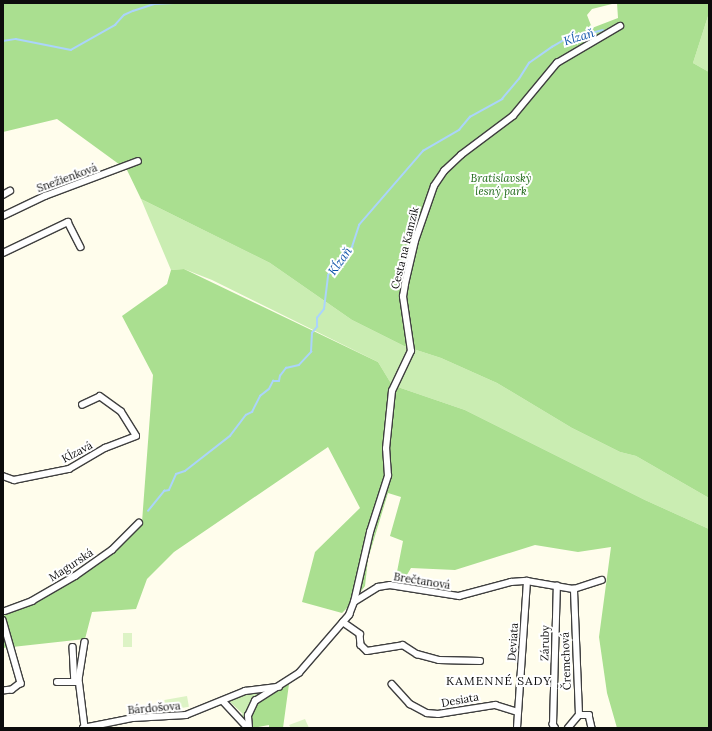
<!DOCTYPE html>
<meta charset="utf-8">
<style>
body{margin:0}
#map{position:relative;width:712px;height:731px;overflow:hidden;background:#fffdec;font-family:Lora,serif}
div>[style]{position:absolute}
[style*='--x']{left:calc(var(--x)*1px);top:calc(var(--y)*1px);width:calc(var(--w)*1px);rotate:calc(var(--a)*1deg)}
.green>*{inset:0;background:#caedb2}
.forest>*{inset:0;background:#aadf90}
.pitch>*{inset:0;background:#ddf3c5;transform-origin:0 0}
.stream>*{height:1.5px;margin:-0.75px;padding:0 0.75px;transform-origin:0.75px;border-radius:0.75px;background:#abd4fb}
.roads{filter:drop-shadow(1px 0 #3f3f3f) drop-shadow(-1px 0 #3f3f3f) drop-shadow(0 1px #3f3f3f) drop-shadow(0 -1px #3f3f3f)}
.minor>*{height:5.5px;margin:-2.75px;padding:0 2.75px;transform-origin:2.75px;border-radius:2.75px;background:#fff}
span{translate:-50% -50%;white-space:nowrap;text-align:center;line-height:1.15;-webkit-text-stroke:4px #fff;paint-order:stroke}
.street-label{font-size:11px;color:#0c0c0c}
.park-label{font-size:11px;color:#1f6918;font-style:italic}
.water-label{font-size:12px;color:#0c51a8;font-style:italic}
.neighbourhood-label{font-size:12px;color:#0c0c0c;letter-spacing:1px}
.frame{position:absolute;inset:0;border:4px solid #0c0c0c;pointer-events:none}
</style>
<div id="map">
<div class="green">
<div style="clip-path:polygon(709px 13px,709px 72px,693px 63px)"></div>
<div style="clip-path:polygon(141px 199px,270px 263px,352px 320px,404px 346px,441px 358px,497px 383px,572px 428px,620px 452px,636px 456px,709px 498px,709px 529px,645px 500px,465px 410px,392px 385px,378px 362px,212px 280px,184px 269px,171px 270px)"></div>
<div style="clip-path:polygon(274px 688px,253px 701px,248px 708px,245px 721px,240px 716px,243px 714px,229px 701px,239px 695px)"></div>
</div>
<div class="forest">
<div style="clip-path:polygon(3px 3px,616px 3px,592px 9px,587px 15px,592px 28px,618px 18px,617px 3px,709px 3px,709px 13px,693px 63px,709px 72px,709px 498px,636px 456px,620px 452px,572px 428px,497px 383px,441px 358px,404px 346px,352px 320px,270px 263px,141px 199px,127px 170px,57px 119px,3px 132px)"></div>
<div style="clip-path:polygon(184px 269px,378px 362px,392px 385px,465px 410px,645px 500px,709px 529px,709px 728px,617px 728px,607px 693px,599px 637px,611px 547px,578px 552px,535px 545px,455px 570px,411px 568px,402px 583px,395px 582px,403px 541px,390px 536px,401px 497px,388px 493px,368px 559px,365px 586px,353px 602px,342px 613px,302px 602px,315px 552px,360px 508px,328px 447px,174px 552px,147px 579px,136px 609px,92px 612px,85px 639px,3px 648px,3px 616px,35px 602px,113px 550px,142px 522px,153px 375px,122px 316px,167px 284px,171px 270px)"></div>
<div style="clip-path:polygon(289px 684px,283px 728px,269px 728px,269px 725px,253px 728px,250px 717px,254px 706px)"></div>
</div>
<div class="pitch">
<div style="left:123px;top:633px;width:9px;height:14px"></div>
<div style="left:187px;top:696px;width:11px;height:23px;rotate:80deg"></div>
<div style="clip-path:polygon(305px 719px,309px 728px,291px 728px,289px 725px)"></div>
</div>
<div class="stream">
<div style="--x:3;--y:41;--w:13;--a:-9"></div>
<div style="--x:16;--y:39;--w:56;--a:11.3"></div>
<div style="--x:71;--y:50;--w:51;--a:-29.6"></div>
<div style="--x:115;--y:25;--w:13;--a:-48"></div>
<div style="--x:124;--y:15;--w:10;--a:-24"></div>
<div style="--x:133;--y:11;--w:22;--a:-18"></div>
<div style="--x:154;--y:4;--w:20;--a:-3"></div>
<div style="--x:148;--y:511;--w:26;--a:-51"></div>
<div style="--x:164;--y:491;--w:5;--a:-11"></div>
<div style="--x:169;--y:490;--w:17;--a:-66"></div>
<div style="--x:176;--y:474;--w:9;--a:-18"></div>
<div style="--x:185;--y:471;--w:57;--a:-37.9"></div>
<div style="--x:230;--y:436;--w:26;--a:-53"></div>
<div style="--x:246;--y:415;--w:7;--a:-27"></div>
<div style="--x:252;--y:412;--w:18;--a:-63"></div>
<div style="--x:260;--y:396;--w:11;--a:-38"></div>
<div style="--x:269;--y:389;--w:9;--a:-63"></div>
<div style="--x:273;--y:381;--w:6;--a:0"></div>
<div style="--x:279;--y:381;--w:5;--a:-79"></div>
<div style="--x:280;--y:376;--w:10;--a:-53"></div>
<div style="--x:286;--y:368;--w:13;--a:-13"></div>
<div style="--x:299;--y:365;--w:18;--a:-47"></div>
<div style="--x:311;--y:352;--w:19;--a:-87"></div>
<div style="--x:312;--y:333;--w:8;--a:-50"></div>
<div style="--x:317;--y:327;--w:9;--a:-90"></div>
<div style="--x:317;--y:318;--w:11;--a:-52"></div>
<div style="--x:324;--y:309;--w:34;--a:-83"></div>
<div style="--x:328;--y:275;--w:37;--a:-49"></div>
<div style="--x:352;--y:247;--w:23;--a:-72"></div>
<div style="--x:359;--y:225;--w:98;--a:-49.1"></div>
<div style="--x:423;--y:151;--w:42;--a:-30.3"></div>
<div style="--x:459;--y:130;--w:17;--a:-50"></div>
<div style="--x:470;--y:117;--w:37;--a:-29"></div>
<div style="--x:502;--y:99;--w:26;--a:-50"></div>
<div style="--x:519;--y:79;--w:19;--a:-58"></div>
<div style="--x:529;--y:63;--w:28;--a:-35"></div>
<div style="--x:552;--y:47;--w:14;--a:-30"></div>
<div style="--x:564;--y:40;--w:40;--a:-14.4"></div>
</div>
<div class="roads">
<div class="minor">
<div style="--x:3;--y:195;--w:8;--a:-30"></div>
<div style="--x:3;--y:216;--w:47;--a:-25.5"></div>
<div style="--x:45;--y:196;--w:99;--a:-20.6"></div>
<div style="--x:3;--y:253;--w:72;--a:-25.5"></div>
<div style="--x:68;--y:222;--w:28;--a:63"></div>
<div style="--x:3;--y:476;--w:12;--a:20"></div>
<div style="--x:14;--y:480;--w:56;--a:-11.3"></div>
<div style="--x:69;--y:469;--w:42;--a:-30.3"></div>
<div style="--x:105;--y:448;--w:33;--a:-21"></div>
<div style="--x:136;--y:436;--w:28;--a:-122"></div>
<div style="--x:121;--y:412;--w:26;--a:-144"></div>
<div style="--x:100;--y:397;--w:19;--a:155"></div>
<div style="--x:354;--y:602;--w:28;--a:-32"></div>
<div style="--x:378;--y:587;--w:12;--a:-9"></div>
<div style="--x:390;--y:585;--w:70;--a:9.1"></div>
<div style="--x:459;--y:596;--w:54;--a:-15.1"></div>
<div style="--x:511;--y:582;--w:16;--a:-4"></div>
<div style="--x:527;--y:581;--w:48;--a:9.7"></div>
<div style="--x:574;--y:589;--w:29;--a:-18"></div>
<div style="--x:5;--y:611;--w:29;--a:-20"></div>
<div style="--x:32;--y:601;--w:50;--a:-30.2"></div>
<div style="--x:75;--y:576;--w:45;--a:-35.1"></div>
<div style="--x:112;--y:550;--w:38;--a:-45"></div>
<div style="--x:3;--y:620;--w:66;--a:74.1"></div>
<div style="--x:21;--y:683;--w:11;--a:142"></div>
<div style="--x:12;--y:690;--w:9;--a:174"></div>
<div style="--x:343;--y:622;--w:21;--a:35"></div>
<div style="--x:360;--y:634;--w:11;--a:85"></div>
<div style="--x:361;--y:645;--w:8;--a:45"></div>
<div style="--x:367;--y:651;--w:36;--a:-9"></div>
<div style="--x:403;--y:645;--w:17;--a:33"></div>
<div style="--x:417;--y:654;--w:23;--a:15"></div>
<div style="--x:439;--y:660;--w:41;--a:1.4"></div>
<div style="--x:85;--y:642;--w:37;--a:99"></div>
<div style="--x:79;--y:679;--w:48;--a:82.9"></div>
<div style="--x:73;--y:647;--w:35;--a:87"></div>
<div style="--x:57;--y:682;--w:20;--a:0"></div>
<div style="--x:392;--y:684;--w:27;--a:48"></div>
<div style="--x:410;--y:704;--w:19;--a:28"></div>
<div style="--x:427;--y:713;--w:11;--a:5"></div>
<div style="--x:438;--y:714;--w:58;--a:-9"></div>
<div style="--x:495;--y:705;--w:24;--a:17"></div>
<div style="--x:223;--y:701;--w:37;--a:47"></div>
<div style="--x:579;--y:715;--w:10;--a:0"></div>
<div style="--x:589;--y:715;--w:13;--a:77"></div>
<div style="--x:83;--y:728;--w:51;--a:-11.3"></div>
<div style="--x:133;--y:718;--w:53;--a:-3.2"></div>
<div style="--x:186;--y:715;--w:64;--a:-22.1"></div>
<div style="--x:245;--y:691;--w:34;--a:-7"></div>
<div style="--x:249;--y:728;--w:12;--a:-95"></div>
<div style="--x:248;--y:716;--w:17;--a:-65"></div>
<div style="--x:255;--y:701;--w:52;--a:-32.5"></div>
<div style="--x:299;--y:673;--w:77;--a:-49.2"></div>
<div style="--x:349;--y:615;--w:14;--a:-69"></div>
<div style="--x:354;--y:602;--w:72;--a:-77.1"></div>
<div style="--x:370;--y:532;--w:59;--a:-72.2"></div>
<div style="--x:388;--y:476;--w:27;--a:-94"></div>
<div style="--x:386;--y:449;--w:58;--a:-84.1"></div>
<div style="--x:392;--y:391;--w:44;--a:-64.6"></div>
<div style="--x:411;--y:351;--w:55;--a:-98.4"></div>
<div style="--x:403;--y:297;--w:13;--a:-81"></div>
<div style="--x:405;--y:284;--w:44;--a:-76.9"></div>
<div style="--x:415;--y:241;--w:58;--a:-70.9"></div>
<div style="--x:434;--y:186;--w:18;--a:-56"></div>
<div style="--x:444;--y:171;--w:23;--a:-43"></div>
<div style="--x:461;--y:155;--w:65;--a:-36.9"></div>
<div style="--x:513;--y:116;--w:69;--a:-50.3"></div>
<div style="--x:557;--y:63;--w:73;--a:-30.4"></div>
<div style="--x:517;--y:728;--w:147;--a:-86.1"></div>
<div style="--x:555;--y:728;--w:4;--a:-124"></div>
<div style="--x:553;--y:725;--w:139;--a:-88.4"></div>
<div style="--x:568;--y:728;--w:17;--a:-50"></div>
<div style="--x:579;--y:715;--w:126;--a:-92.3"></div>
</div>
</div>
<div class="street-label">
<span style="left:67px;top:178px;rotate:-20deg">Snežienková</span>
<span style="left:405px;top:248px;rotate:-76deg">Cesta na Kamzík</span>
<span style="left:77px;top:452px;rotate:-28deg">Kĺzavá</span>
<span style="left:71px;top:565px;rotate:-33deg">Magurská</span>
<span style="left:422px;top:581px;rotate:9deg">Brečtanová</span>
<span style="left:513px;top:642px;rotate:-86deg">Deviata</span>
<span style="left:545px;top:643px;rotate:-89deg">Záruby</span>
<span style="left:566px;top:661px;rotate:-92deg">Čremchová</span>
<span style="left:460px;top:700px;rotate:-10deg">Desiata</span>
<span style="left:154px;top:708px;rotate:-5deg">Bárdošova</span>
</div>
<div class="park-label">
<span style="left:501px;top:185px">Bratislavský<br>lesný park</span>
</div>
<div class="water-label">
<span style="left:579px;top:37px;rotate:-17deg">Kĺzaň</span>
<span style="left:340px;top:261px;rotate:-54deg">Kĺzaň</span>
</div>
<div class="neighbourhood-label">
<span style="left:499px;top:681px">KAMENNÉ SADY</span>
</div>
<div class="frame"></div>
</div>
